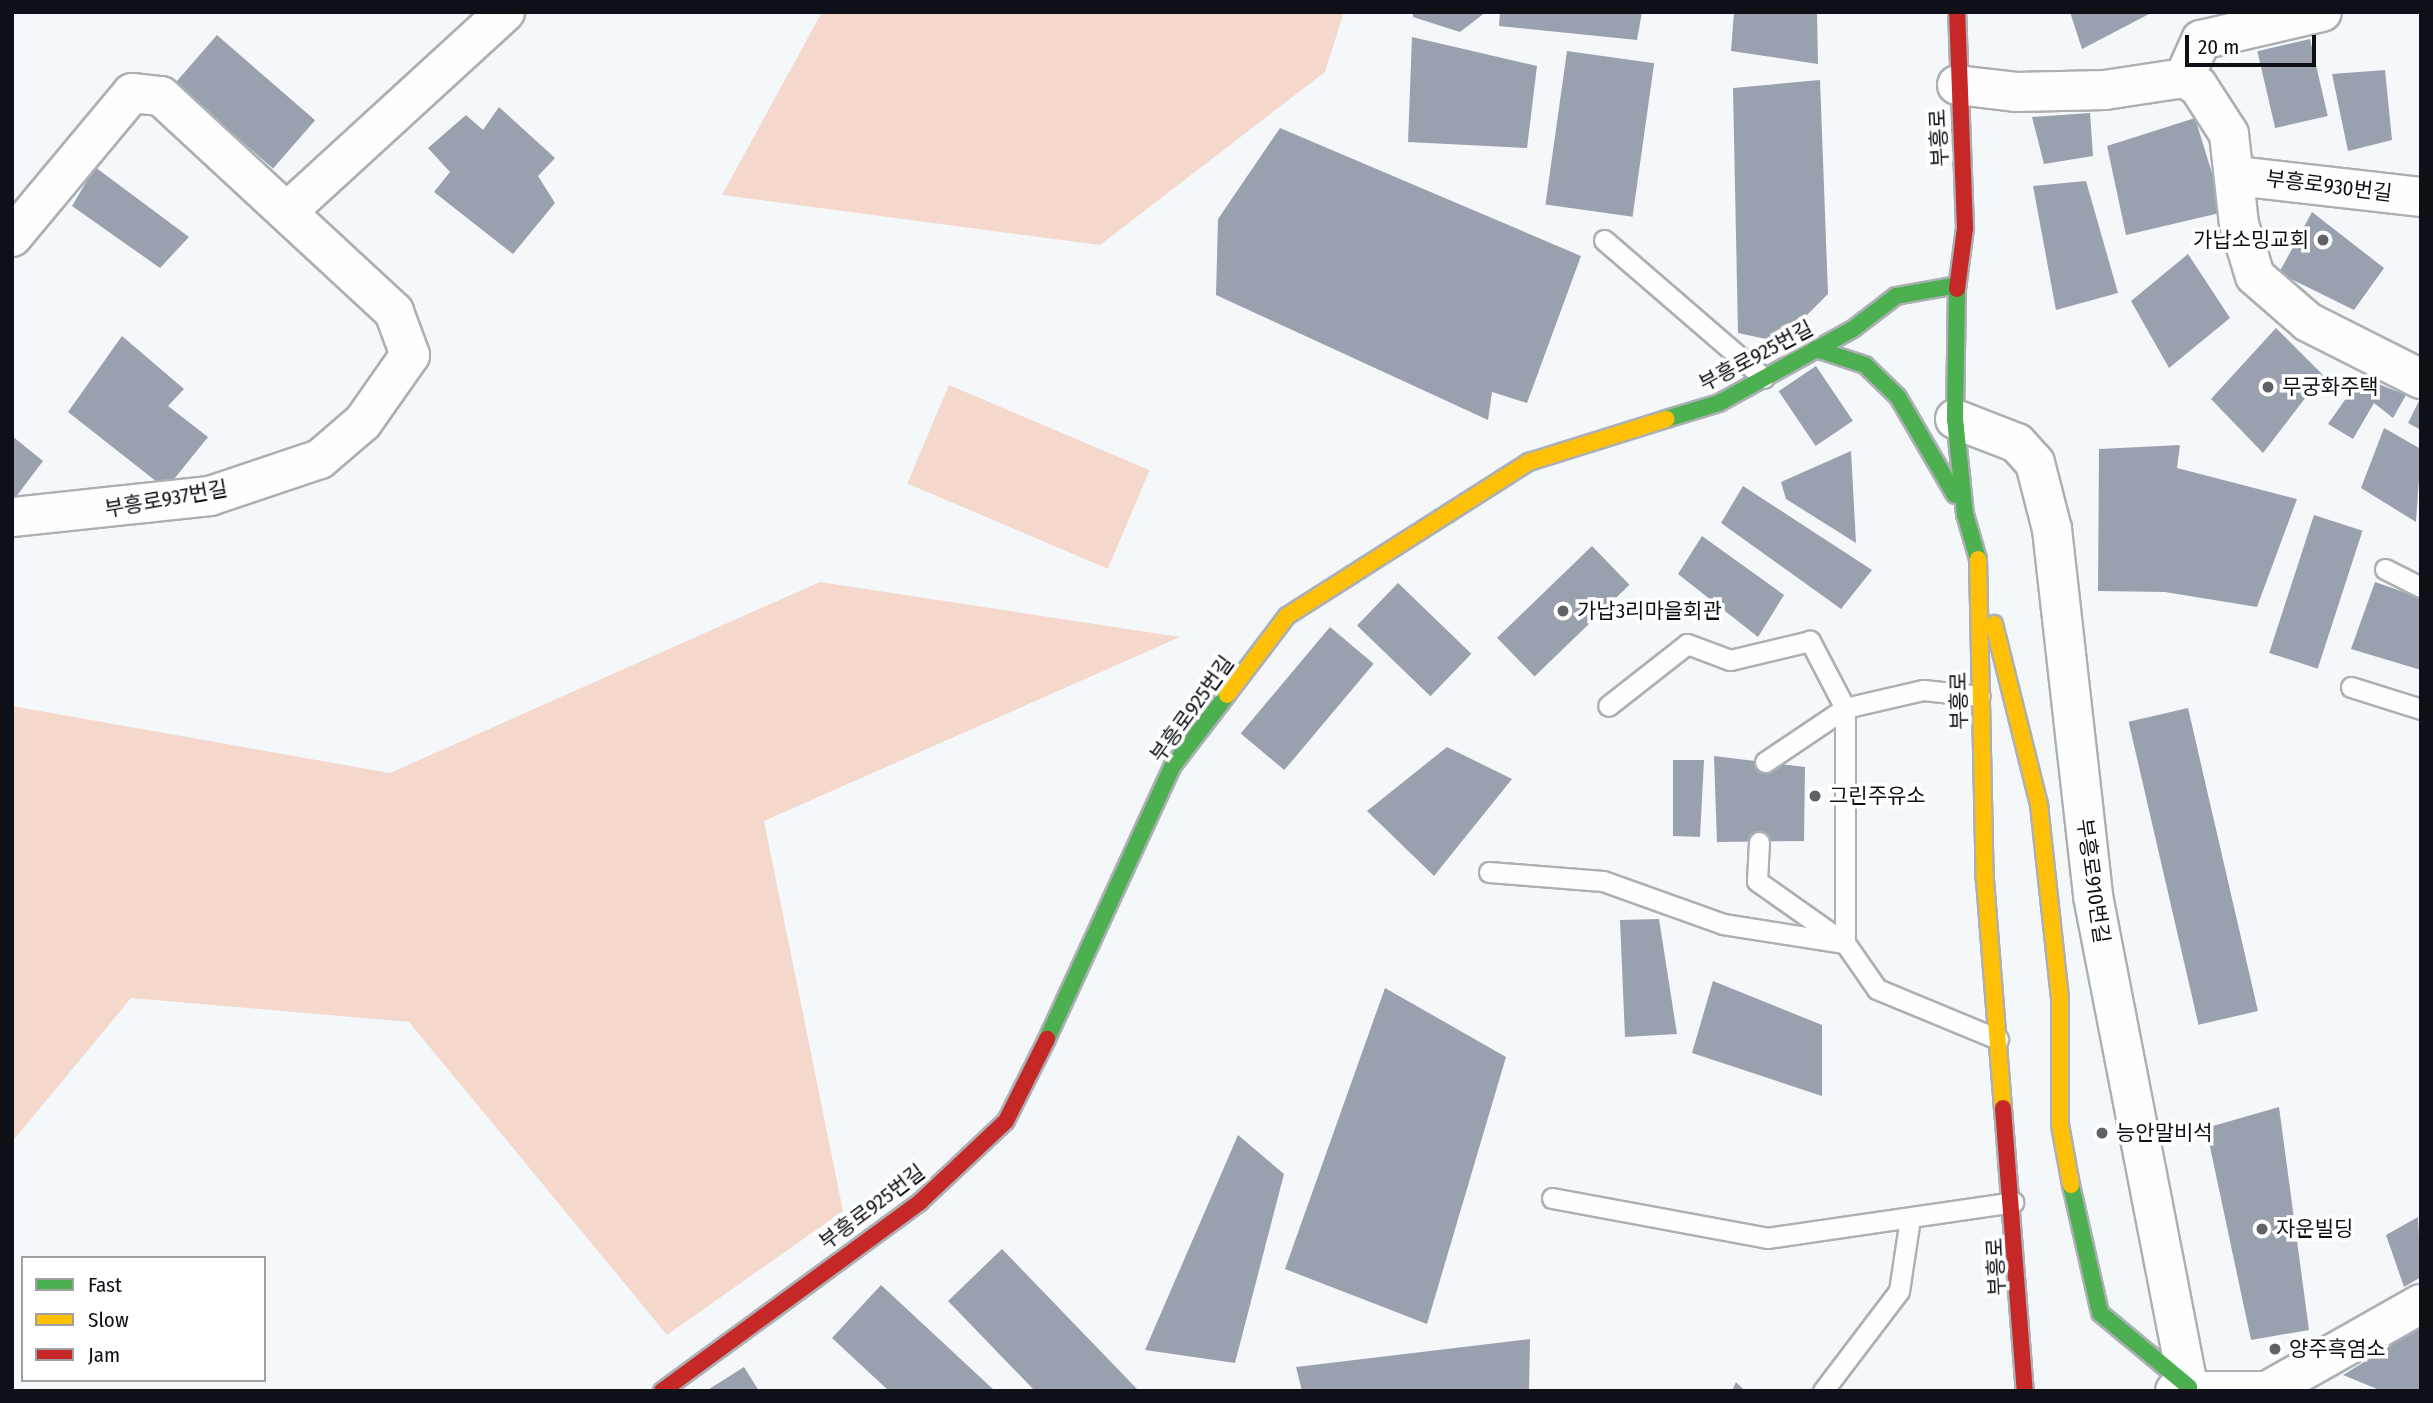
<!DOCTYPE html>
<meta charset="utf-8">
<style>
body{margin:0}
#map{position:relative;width:2433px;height:1403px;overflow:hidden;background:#f5f8fb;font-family:"Fira Sans Condensed","Noto Sans KR",sans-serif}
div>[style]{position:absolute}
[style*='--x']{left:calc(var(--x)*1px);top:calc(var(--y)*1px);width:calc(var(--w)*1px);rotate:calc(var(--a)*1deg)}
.green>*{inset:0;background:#f4d8cc;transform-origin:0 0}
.building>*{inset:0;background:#98a1ad;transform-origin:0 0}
.roads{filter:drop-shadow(2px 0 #acb0b4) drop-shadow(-2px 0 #acb0b4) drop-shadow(0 2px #acb0b4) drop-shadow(0 -2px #acb0b4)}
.lane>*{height:19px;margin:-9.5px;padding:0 9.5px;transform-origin:9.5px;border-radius:9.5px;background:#fefefe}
.street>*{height:38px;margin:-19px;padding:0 19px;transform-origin:19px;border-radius:19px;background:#fefefe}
.fast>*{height:16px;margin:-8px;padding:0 8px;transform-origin:8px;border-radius:8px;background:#4caf50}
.slow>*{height:16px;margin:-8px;padding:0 8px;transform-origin:8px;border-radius:8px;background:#ffc107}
.jam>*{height:16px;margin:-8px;padding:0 8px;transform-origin:8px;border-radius:8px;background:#c62828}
.dots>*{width:19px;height:19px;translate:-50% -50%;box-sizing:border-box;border:4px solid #fff;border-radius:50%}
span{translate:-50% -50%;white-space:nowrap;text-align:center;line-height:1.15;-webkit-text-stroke:7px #fff;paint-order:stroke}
.street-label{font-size:21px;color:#0d1117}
.poi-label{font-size:21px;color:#0d1117}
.right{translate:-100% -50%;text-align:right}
.left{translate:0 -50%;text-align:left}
.frame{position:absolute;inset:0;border:14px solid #0d1117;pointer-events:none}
.legend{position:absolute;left:21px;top:1256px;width:245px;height:126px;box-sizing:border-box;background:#fff;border:2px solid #9ea0a2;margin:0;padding:9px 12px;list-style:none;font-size:21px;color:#0d1117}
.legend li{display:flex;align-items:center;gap:14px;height:35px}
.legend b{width:35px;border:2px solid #9ea0a2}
.scale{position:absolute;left:2185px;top:35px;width:131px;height:32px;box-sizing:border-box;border:4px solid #0d1117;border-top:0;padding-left:9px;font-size:21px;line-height:24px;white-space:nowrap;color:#0d1117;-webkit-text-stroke:5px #fff;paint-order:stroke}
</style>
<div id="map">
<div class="green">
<div style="clip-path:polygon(822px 12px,1344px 12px,1325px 72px,1100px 245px,722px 195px)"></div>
<div style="left:949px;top:385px;width:218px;height:107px;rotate:23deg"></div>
<div style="clip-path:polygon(820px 582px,1180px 637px,764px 821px,843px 1211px,667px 1335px,409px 1022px,131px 998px,12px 1142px,12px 706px,390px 773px)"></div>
</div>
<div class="building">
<div style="clip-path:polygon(1413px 12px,1486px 12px,1460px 32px,1413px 17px)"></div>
<div style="clip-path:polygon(1500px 12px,1642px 12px,1637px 40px,1499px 26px)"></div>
<div style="clip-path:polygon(1734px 12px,1817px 12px,1818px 64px,1731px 51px)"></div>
<div style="clip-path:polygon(2070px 12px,2153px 12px,2082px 49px)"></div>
<div style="left:217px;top:35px;width:130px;height:64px;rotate:41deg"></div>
<div style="clip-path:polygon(1412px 37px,1537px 66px,1527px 148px,1408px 142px)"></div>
<div style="left:2310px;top:39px;width:79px;height:54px;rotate:77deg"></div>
<div style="left:1567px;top:51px;width:88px;height:155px;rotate:8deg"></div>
<div style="clip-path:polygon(2385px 70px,2392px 140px,2348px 151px,2332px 74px)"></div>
<div style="clip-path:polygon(1820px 80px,1828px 294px,1780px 342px,1738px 333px,1733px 88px)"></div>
<div style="clip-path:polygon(499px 107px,555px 158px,538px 176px,555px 203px,513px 254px,434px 192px,450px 172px,428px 148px,466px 115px,483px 130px)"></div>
<div style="clip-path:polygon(2090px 113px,2093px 156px,2044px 164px,2032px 117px)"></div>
<div style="clip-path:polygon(2195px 118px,2224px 212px,2126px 235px,2107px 146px)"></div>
<div style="clip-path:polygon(1280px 128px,1581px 256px,1527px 403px,1492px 392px,1488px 420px,1216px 295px,1218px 219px)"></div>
<div style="clip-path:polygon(95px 167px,189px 237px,160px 268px,72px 206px)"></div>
<div style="clip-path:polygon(2086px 181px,2118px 293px,2056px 310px,2033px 186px)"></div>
<div style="clip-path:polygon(2312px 212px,2384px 268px,2354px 310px,2279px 273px)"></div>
<div style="clip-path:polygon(2188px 254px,2230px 318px,2169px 368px,2131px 301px)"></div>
<div style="clip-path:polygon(2276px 328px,2323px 375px,2263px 453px,2211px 399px)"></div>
<div style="clip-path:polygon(122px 336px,184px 389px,168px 406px,208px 437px,166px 489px,68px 412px)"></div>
<div style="left:1816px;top:366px;width:66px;height:45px;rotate:56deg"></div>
<div style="clip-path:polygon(2361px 377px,2406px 395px,2393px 418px,2374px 403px,2353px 439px,2328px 424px)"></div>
<div style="clip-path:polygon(2421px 397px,2421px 430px,2408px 423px)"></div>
<div style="clip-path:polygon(2384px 428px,2421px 449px,2416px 522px,2361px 488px)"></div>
<div style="clip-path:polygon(12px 436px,43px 461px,12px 502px)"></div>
<div style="clip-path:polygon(2180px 445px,2177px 468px,2297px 499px,2257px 607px,2165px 592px,2098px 591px,2099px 449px)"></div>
<div style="clip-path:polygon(1851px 451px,1856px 543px,1786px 499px,1781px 482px)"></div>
<div style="clip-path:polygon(1743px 486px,1872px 570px,1841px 609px,1721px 523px)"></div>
<div style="left:2314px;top:515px;width:51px;height:145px;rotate:18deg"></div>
<div style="clip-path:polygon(1702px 536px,1784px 595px,1758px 637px,1678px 574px)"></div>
<div style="left:1592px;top:546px;width:54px;height:132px;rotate:46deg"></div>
<div style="clip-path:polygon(2375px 582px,2421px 598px,2421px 670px,2351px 649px)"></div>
<div style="left:1398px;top:583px;width:102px;height:59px;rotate:44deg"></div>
<div style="left:1330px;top:627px;width:57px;height:139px;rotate:40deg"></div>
<div style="left:2188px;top:708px;width:311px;height:61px;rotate:77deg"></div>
<div style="clip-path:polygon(1447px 747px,1512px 779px,1434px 876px,1367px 811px)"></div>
<div style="clip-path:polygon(1714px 756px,1805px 767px,1804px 841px,1717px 842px)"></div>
<div style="clip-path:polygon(1673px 760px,1704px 760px,1700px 837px,1673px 836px)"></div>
<div style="clip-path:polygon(1659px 919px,1677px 1034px,1625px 1037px,1620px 920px)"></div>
<div style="clip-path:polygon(1713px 981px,1822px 1025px,1822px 1096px,1692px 1053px)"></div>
<div style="clip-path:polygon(1385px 988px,1506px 1057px,1427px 1324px,1285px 1269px)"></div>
<div style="clip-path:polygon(2279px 1107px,2309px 1330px,2251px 1340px,2206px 1128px)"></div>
<div style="clip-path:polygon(1238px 1135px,1284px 1174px,1235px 1363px,1145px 1350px)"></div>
<div style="clip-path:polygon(2418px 1217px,2421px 1277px,2404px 1287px,2386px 1235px)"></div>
<div style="clip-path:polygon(1002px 1249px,1139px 1391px,1035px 1391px,948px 1301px)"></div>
<div style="clip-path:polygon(881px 1285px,995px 1391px,889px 1391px,832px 1338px)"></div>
<div style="clip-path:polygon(2421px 1327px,2421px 1391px,2382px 1391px,2343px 1375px)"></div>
<div style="clip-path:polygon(1530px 1339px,1529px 1391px,1302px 1391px,1296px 1367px)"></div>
<div style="clip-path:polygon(744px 1367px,759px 1391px,706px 1391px)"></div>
<div style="clip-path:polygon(1736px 1382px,1745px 1391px,1732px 1391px)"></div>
</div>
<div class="roads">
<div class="lane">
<div style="--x:1604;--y:240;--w:211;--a:40.8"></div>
<div style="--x:2385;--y:569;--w:40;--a:26.6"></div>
<div style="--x:2351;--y:687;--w:73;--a:17.4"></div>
<div style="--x:1765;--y:762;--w:97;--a:-34"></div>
<div style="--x:1845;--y:708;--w:80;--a:-13"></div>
<div style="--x:1923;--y:690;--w:57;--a:6"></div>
<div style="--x:1759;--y:842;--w:39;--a:93"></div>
<div style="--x:1757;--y:881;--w:108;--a:35.2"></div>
<div style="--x:1845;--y:943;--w:56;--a:55.2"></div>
<div style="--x:1877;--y:989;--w:131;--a:22.5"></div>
<div style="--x:1489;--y:872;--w:114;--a:4.5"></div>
<div style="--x:1603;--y:881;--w:127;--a:19.7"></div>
<div style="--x:1723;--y:924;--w:123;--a:8.9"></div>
<div style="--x:1845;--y:943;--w:235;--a:-90"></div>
<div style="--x:1845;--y:708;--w:76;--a:-117.6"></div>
<div style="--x:1810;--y:641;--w:82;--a:166.6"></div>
<div style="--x:1730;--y:660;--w:46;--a:-159.6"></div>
<div style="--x:1687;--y:644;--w:100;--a:141.9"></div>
<div style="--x:1552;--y:1198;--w:219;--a:10.5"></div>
<div style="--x:1767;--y:1238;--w:249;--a:-8.3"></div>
<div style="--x:1823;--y:1391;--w:126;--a:-52.8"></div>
<div style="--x:1899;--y:1291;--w:74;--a:-81.4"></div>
</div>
<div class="street">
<div style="--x:2184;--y:78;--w:42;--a:-65.9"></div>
<div style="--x:2201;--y:40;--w:124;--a:-13"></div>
<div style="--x:1957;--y:85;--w:59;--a:6.8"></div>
<div style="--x:2016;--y:92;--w:89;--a:-1.3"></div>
<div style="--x:2105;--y:90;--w:80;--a:-8.6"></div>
<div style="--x:2184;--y:78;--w:16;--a:30"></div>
<div style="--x:2198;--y:86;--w:57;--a:57.1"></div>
<div style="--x:2229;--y:134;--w:91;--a:83.7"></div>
<div style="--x:2239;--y:224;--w:54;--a:72.9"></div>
<div style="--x:2255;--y:276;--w:70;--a:41"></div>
<div style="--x:2308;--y:322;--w:127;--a:26.8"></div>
<div style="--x:2237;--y:176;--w:185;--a:6.5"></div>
<div style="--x:289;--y:210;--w:293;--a:-42.5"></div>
<div style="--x:12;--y:237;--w:187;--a:-50.2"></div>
<div style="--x:132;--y:93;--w:29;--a:6"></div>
<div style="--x:161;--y:96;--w:318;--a:42.8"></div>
<div style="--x:394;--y:312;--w:46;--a:69.6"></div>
<div style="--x:410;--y:355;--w:82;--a:125"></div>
<div style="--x:363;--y:422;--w:57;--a:139.3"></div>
<div style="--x:320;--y:459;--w:116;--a:161.4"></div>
<div style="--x:210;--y:496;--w:199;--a:173.9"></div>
<div style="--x:1955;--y:419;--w:66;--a:21.2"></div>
<div style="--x:2017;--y:443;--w:27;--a:48"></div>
<div style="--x:2035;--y:463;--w:68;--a:75.6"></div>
<div style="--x:2052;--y:529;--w:369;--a:83.6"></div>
<div style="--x:2093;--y:896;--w:504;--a:79.02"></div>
<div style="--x:2175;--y:1391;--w:87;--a:0"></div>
<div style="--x:2267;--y:1391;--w:177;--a:-29.5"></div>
</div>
<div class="fast">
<div style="--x:1957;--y:289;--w:130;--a:90.9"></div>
<div style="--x:1955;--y:419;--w:96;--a:84"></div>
<div style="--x:1965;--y:514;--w:47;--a:73.9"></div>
<div style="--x:1816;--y:349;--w:52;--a:18.1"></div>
<div style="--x:1865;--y:365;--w:46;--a:44.1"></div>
<div style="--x:1898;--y:397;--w:113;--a:59.8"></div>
<div style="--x:1666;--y:419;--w:55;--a:-16.8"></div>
<div style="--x:1719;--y:403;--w:153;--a:-28.9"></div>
<div style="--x:1853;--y:329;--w:54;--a:-37.5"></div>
<div style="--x:1896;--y:296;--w:62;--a:-10.2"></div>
<div style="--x:1047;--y:1039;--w:299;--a:-65.3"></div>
<div style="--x:1172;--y:767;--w:91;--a:-52.6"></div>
<div style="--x:2071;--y:1185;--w:131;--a:77.2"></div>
<div style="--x:2100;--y:1313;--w:116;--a:39.7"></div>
</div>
<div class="slow">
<div style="--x:1978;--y:559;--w:321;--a:88.8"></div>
<div style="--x:1985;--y:880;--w:229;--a:85.5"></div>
<div style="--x:1994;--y:624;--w:187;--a:76"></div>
<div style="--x:2039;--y:805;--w:195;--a:83.8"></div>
<div style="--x:2060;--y:999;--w:126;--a:90"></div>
<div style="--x:2060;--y:1125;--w:61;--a:79.6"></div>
<div style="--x:1227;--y:695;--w:99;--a:-52.8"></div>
<div style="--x:1287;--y:616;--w:287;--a:-32.5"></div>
<div style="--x:1529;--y:462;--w:144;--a:-17.4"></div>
</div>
<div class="jam">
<div style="--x:1957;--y:289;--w:62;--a:-82.5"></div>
<div style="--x:1965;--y:228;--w:216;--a:-92.1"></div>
<div style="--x:2003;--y:1108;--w:284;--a:85.6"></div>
<div style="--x:662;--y:1391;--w:320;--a:-36.2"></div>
<div style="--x:920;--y:1202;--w:118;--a:-43.3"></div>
<div style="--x:1006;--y:1121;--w:92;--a:-63.4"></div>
</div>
</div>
<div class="dots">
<div style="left:2323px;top:240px;background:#5e6267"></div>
<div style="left:2268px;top:387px;background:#5e6267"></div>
<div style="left:1563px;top:611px;background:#5e6267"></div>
<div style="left:1815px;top:796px;background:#5e6267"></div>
<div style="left:2102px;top:1133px;background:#5e6267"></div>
<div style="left:2262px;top:1229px;background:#5e6267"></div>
<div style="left:2275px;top:1349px;background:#5e6267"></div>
</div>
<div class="street-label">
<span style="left:1939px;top:138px;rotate:-93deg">부흥로</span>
<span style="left:2329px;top:186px;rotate:7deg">부흥로930번길</span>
<span style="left:1756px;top:356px;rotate:-28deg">부흥로925번길</span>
<span style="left:166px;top:499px;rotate:-10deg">부흥로937번길</span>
<span style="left:1959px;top:701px;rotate:-91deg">부흥로</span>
<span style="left:1192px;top:709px;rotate:-54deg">부흥로925번길</span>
<span style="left:2093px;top:881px;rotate:82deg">부흥로910번길</span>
<span style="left:872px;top:1207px;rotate:-37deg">부흥로925번길</span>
<span style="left:1996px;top:1267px;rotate:-93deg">부흥로</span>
</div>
<div class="poi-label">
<span class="right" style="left:2309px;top:240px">가납소밍교회</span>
<span class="left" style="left:2282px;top:387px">무궁화주택</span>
<span class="left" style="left:1577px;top:611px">가납3리마을회관</span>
<span class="left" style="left:1829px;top:796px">그린주유소</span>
<span class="left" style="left:2116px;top:1133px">능안말비석</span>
<span class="left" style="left:2276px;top:1229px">자운빌딩</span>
<span class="left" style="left:2289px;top:1349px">양주흑염소</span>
</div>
<div class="frame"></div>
<ul class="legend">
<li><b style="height:9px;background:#4caf50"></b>Fast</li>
<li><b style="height:9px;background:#ffc107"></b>Slow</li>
<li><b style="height:9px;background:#c62828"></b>Jam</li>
</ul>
<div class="scale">20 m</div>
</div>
